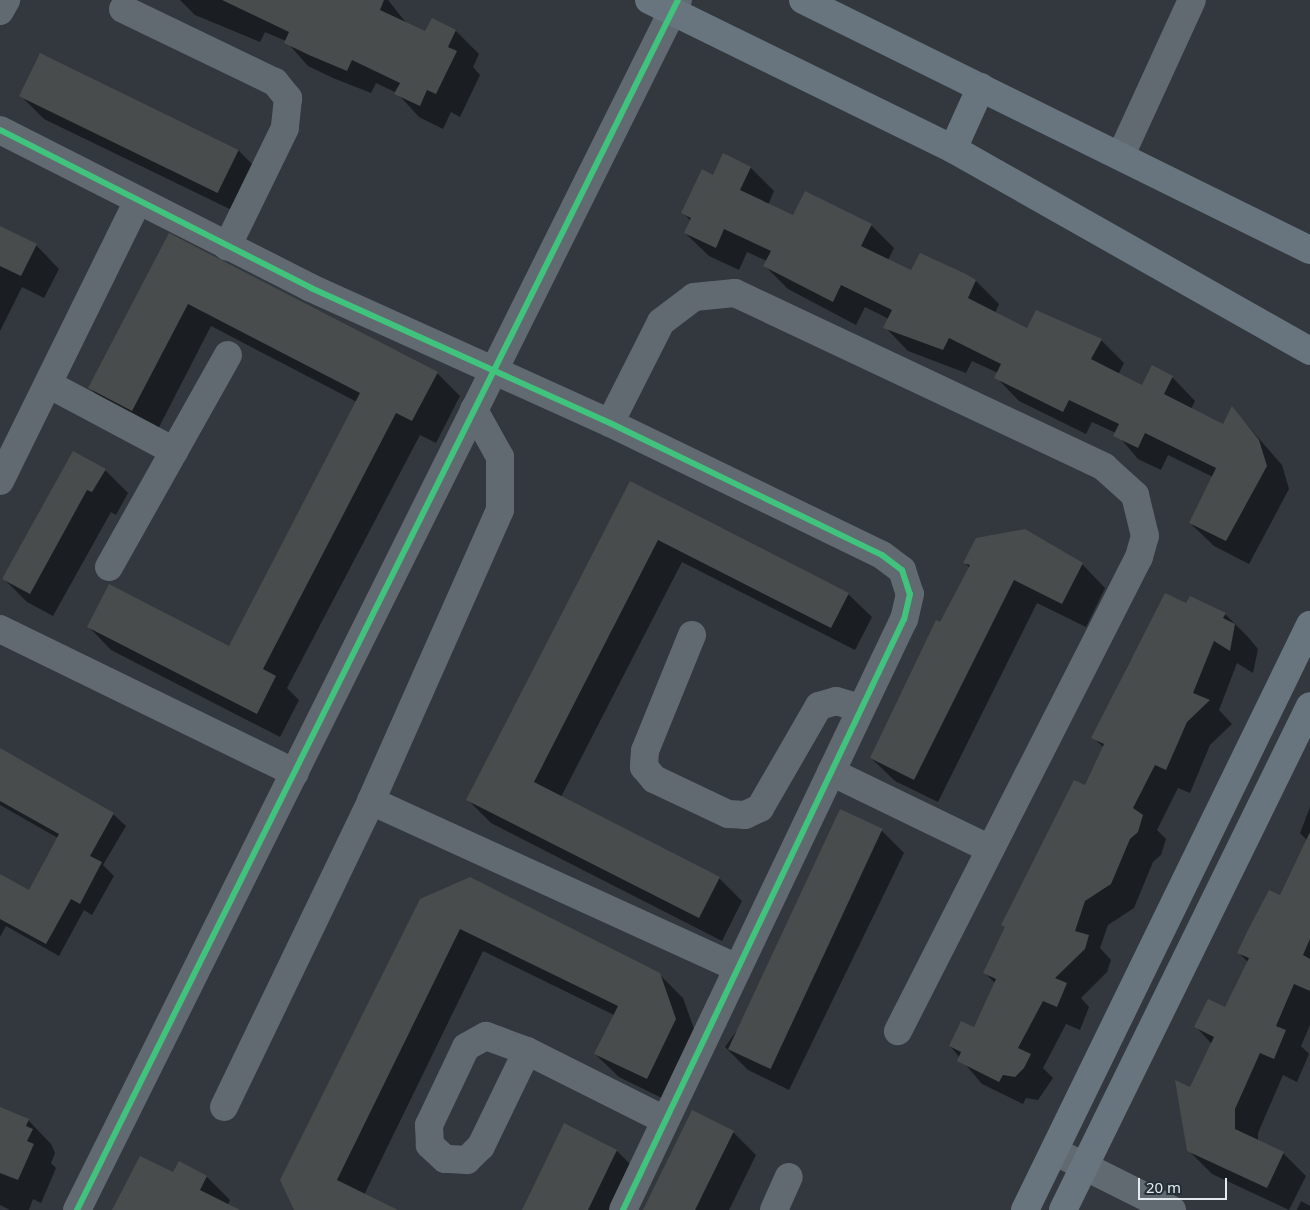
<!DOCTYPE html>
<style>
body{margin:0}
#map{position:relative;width:1310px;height:1210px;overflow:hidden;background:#32383e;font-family:"Noto Sans",sans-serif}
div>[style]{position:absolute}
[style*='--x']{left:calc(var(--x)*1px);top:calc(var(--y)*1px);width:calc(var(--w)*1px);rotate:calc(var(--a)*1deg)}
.shadow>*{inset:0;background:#0007}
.building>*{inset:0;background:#494c4d;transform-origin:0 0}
.minor>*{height:28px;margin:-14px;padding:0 14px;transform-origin:14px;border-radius:14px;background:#626a71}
.major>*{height:28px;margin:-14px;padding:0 14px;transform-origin:14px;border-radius:14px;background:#68747e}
.cycleway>*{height:6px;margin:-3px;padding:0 3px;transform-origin:3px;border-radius:3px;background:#40c37c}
span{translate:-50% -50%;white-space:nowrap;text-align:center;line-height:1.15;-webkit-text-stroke:4.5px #242f37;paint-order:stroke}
.scale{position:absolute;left:1138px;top:1178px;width:89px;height:22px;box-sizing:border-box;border:2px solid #e3eaf0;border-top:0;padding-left:6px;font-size:15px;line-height:18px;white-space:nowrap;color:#e3eaf0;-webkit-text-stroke:4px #242f37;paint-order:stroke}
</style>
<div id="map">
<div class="shadow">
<div style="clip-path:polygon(180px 0,388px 0,407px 24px,426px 33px,432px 20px,456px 31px,479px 54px,473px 67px,480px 75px,460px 117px,451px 112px,443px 129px,419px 117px,397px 93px,376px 83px,371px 93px,333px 78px,308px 66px,286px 41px,265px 32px,260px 42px,195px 15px)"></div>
<div style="clip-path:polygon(41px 55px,238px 150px,262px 174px,242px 215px,44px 119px,21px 96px)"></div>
<div style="clip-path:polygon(723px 155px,751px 168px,774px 191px,768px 205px,793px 217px,871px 225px,894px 248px,888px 260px,911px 272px,976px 281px,999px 304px,995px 313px,1028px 330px,1101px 340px,1124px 363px,1118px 375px,1142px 387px,1172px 377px,1195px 401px,1191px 409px,1224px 426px,1232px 408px,1282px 465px,1289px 489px,1249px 564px,1214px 546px,1190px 523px,1213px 477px,1168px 455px,1161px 470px,1138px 459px,1116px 433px,1092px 422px,1086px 434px,1019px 401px,996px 377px,998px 373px,972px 361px,966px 373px,908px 351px,885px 327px,889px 319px,865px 307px,856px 325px,788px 289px,765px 266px,767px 261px,747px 252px,739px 270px,709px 256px,685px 233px,691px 221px,683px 213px,714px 176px)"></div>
<div style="clip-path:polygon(0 228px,36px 245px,59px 269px,44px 298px,22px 287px,0 331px)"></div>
<div style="clip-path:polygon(169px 235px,437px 373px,460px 396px,436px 443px,420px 435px,287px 688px,299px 700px,280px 737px,111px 650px,88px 626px,230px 648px,357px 402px,211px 326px,156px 433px,113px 411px,89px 387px)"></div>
<div style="clip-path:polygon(105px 470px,128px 493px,116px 515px,111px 512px,53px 616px,27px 602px,4px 579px)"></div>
<div style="clip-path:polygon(631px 483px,848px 594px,872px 617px,855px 650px,682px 562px,561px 797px,719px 878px,742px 901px,722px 941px,491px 823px,468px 800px)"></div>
<div style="clip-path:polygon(965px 563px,1082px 564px,1105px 588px,1086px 627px,1037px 603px,938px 802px,895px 781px,871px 758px,970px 568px)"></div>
<div style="clip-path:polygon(1187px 605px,1225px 614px,1248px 637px,1258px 649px,1253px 673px,1237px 663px,1219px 710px,1232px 724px,1210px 745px,1190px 793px,1178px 788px,1157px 830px,1166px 839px,1161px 855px,1153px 862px,1134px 908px,1108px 925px,1100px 948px,1111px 960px,1107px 972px,1081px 998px,1089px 1007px,1080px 1030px,1066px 1024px,1043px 1068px,1053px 1078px,1038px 1100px,1026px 1098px,1023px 1104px,982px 1084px,950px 1046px,974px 1029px,996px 984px,985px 973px,1006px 928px,1002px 924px,1085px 787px,1104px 748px,1093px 737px,1131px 659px,1134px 661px)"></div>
<div style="clip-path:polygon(0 749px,113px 814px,126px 826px,103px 865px,114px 876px,92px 915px,84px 910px,59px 956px,6px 926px,0 937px,0 876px,29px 892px,58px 838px,0 805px)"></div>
<div style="clip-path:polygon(1310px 807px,1310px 1025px,1301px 1046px,1309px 1054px,1297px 1082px,1283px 1075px,1258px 1133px,1258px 1141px,1283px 1153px,1306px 1176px,1289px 1210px,1212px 1174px,1188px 1150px,1191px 1088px,1212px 1044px,1196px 1027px,1226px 1009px,1248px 962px,1238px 952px,1280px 897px,1307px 840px,1300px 833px)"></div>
<div style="clip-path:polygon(881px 830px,904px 853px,789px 1090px,748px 1070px,725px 1047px)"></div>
<div style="clip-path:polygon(421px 900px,659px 974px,683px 998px,699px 1043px,670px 1102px,619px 1077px,595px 1054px,614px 1015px,483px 951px,364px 1195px,395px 1210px,295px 1210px)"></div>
<div style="clip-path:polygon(28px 1120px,51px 1144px,55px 1153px,51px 1163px,56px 1168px,41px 1203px,33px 1199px,29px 1210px,10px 1210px,0 1205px,0 1123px)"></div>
<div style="clip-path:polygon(733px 1132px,756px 1155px,729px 1210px,645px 1210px)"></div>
<div style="clip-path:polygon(617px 1151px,640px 1174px,622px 1210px,523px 1210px)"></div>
<div style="clip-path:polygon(179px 1163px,207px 1177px,230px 1200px,225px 1210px,114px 1210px,174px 1174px)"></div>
<div style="clip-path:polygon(1301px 1201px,1310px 1206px,1310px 1210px,1297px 1210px)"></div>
</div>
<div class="building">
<div style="clip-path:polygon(222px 0,384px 0,380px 10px,425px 31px,432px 18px,456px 30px,448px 47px,457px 51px,436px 94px,427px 90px,420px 106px,394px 94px,400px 83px,352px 60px,347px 71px,309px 55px,284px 43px,289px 32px)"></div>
<div style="left:40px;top:53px;width:221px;height:48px;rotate:26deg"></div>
<div style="clip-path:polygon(723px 153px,751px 167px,740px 190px,793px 215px,805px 191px,872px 224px,861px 246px,911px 270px,920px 253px,966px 274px,976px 280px,968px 298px,1027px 328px,1036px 310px,1102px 339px,1091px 359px,1142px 385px,1152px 365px,1173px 376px,1164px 394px,1223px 424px,1232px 406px,1259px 440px,1267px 466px,1226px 541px,1189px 523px,1216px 468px,1145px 433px,1138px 448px,1113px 436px,1119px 424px,1069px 400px,1063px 412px,994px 378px,1001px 364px,949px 338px,943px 350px,883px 328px,892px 310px,841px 285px,833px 302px,763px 266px,771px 251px,724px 229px,716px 248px,684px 233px,691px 218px,681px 213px,702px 169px,713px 175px)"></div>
<div style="clip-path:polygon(0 226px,37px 244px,21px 276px,0 266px)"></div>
<div style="clip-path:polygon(169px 233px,438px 372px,412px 421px,396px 413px,263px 669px,276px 676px,257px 714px,87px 627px,109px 584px,229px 646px,360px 393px,188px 304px,132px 411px,88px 388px)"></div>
<div style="clip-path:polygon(73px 451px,106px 469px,92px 492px,87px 490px,30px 594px,2px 579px)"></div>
<div style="clip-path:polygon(630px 481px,849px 593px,831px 628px,658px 540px,534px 782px,720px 877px,699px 918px,466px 800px)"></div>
<div style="clip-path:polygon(1025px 529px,1083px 563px,1062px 604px,1014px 580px,914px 780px,870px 758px,936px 620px,940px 622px,970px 565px,963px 563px,976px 538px)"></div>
<div style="clip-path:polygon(1165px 593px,1186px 603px,1190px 596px,1226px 613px,1223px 618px,1235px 624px,1230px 651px,1214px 641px,1193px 693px,1210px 700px,1187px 722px,1166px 770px,1155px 765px,1133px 808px,1143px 815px,1138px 832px,1130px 839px,1111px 884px,1085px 901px,1075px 931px,1089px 935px,1085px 949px,1055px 978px,1067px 983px,1057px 1007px,1043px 1001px,1018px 1048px,1031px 1054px,1024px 1068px,1015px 1077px,1003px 1075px,999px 1082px,957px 1061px,961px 1052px,949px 1046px,961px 1021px,974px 1027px,996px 979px,983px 973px,1005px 927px,1001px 925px,1074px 780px,1085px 785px,1104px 744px,1091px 738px)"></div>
<div style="clip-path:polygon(0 748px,114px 813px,90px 856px,102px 862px,80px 904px,71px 899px,46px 944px,0 919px,0 874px,29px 890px,59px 834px,0 801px)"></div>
<div style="left:840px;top:809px;width:47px;height:265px;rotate:25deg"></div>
<div style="clip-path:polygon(1310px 832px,1310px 939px,1303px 955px,1310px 959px,1310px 991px,1294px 984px,1276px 1026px,1286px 1030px,1274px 1059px,1260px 1053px,1235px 1109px,1235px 1129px,1284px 1152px,1267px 1188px,1187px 1151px,1175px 1080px,1190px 1087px,1214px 1037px,1194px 1027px,1208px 999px,1225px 1007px,1249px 958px,1237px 953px,1249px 928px,1269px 890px,1280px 895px)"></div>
<div style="clip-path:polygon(470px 877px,660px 973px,676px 1019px,647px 1079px,594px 1054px,618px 1006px,460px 929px,337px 1180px,398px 1210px,294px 1210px,280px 1180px,420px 899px)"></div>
<div style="clip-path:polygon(0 1107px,29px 1119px,26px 1126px,33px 1129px,27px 1141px,34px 1144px,18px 1180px,0 1173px)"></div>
<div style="clip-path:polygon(692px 1110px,734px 1131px,695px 1210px,643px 1210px)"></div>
<div style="clip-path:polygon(564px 1123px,617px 1150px,588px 1210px,522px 1210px)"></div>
<div style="clip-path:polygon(140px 1156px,173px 1172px,179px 1161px,207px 1176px,200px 1190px,240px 1210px,112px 1210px)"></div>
</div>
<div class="minor">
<div style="--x:123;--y:9;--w:169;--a:25.7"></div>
<div style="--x:275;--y:82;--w:21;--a:51"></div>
<div style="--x:288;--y:98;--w:30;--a:96"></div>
<div style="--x:285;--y:128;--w:132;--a:116"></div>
<div style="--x:0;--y:11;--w:13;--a:-61"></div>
<div style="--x:0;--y:130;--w:349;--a:26.9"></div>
<div style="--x:311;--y:288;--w:328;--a:24.3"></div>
<div style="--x:610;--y:423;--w:302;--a:25.9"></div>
<div style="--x:882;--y:555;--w:25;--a:37"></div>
<div style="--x:902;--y:570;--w:25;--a:72"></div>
<div style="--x:910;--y:594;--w:26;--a:103"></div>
<div style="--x:904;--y:619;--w:654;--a:115.43"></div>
<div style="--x:1121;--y:155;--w:170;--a:-65.4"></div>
<div style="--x:48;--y:384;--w:143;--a:28"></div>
<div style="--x:610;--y:423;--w:113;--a:-63.2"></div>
<div style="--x:661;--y:322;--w:41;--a:-37.1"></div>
<div style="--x:694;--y:297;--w:41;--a:-5.6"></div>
<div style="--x:735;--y:293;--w:408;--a:25.2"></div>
<div style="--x:1104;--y:467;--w:42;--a:42.1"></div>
<div style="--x:1135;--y:495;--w:42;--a:76.3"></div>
<div style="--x:1145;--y:536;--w:22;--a:106"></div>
<div style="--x:1139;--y:557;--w:532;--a:116.95"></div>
<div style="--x:0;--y:481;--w:310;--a:-63.8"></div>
<div style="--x:109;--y:567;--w:243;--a:-60.7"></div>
<div style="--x:0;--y:629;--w:328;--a:26"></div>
<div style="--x:692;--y:635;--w:125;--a:112.1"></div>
<div style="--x:645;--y:751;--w:16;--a:94"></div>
<div style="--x:644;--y:767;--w:16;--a:50"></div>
<div style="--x:654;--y:779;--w:82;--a:25.3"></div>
<div style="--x:728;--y:814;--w:17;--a:3"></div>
<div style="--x:745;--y:815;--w:17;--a:-25"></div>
<div style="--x:760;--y:808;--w:118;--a:-60"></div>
<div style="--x:819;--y:706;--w:18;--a:-16"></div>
<div style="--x:836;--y:701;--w:26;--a:16"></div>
<div style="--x:831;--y:772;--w:177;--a:25.8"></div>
<div style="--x:371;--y:801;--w:403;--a:24.5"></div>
<div style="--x:486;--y:1036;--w:44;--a:20.1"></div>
<div style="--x:527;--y:1051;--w:106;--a:115.8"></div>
<div style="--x:481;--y:1146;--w:20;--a:135"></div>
<div style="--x:467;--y:1160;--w:22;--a:-177"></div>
<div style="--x:445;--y:1159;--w:21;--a:-137"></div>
<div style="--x:430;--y:1145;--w:20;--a:-93"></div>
<div style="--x:429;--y:1125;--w:86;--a:-64.6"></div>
<div style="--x:466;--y:1047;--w:23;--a:-29"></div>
<div style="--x:527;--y:1051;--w:154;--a:26.6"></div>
<div style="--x:224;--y:1107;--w:339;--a:-64.3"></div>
<div style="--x:371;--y:801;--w:318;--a:-66.1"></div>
<div style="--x:500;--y:510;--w:53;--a:-90"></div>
<div style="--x:500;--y:457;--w:54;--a:-119"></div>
<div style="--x:1054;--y:1151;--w:132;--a:26.6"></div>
<div style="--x:77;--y:1210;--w:1351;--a:-63.59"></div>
<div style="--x:774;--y:1210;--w:36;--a:-66"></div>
</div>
<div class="major">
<div style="--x:649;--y:0;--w:339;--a:26.1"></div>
<div style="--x:953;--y:149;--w:410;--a:29.5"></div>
<div style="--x:803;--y:0;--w:565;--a:26.25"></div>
<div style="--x:953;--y:149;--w:68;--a:-65.7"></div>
<div style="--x:1025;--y:1210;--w:651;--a:-64.03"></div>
<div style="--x:1063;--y:1210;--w:561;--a:-63.89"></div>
</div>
<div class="cycleway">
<div style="--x:0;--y:130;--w:349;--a:26.9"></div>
<div style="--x:311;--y:288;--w:328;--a:24.3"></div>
<div style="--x:610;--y:423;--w:302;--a:25.9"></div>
<div style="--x:882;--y:555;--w:25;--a:37"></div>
<div style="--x:902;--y:570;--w:25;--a:72"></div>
<div style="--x:910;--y:594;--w:26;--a:103"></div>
<div style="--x:904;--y:619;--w:654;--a:115.43"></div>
<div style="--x:77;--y:1210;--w:1351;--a:-63.59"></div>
</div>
<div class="scale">20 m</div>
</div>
